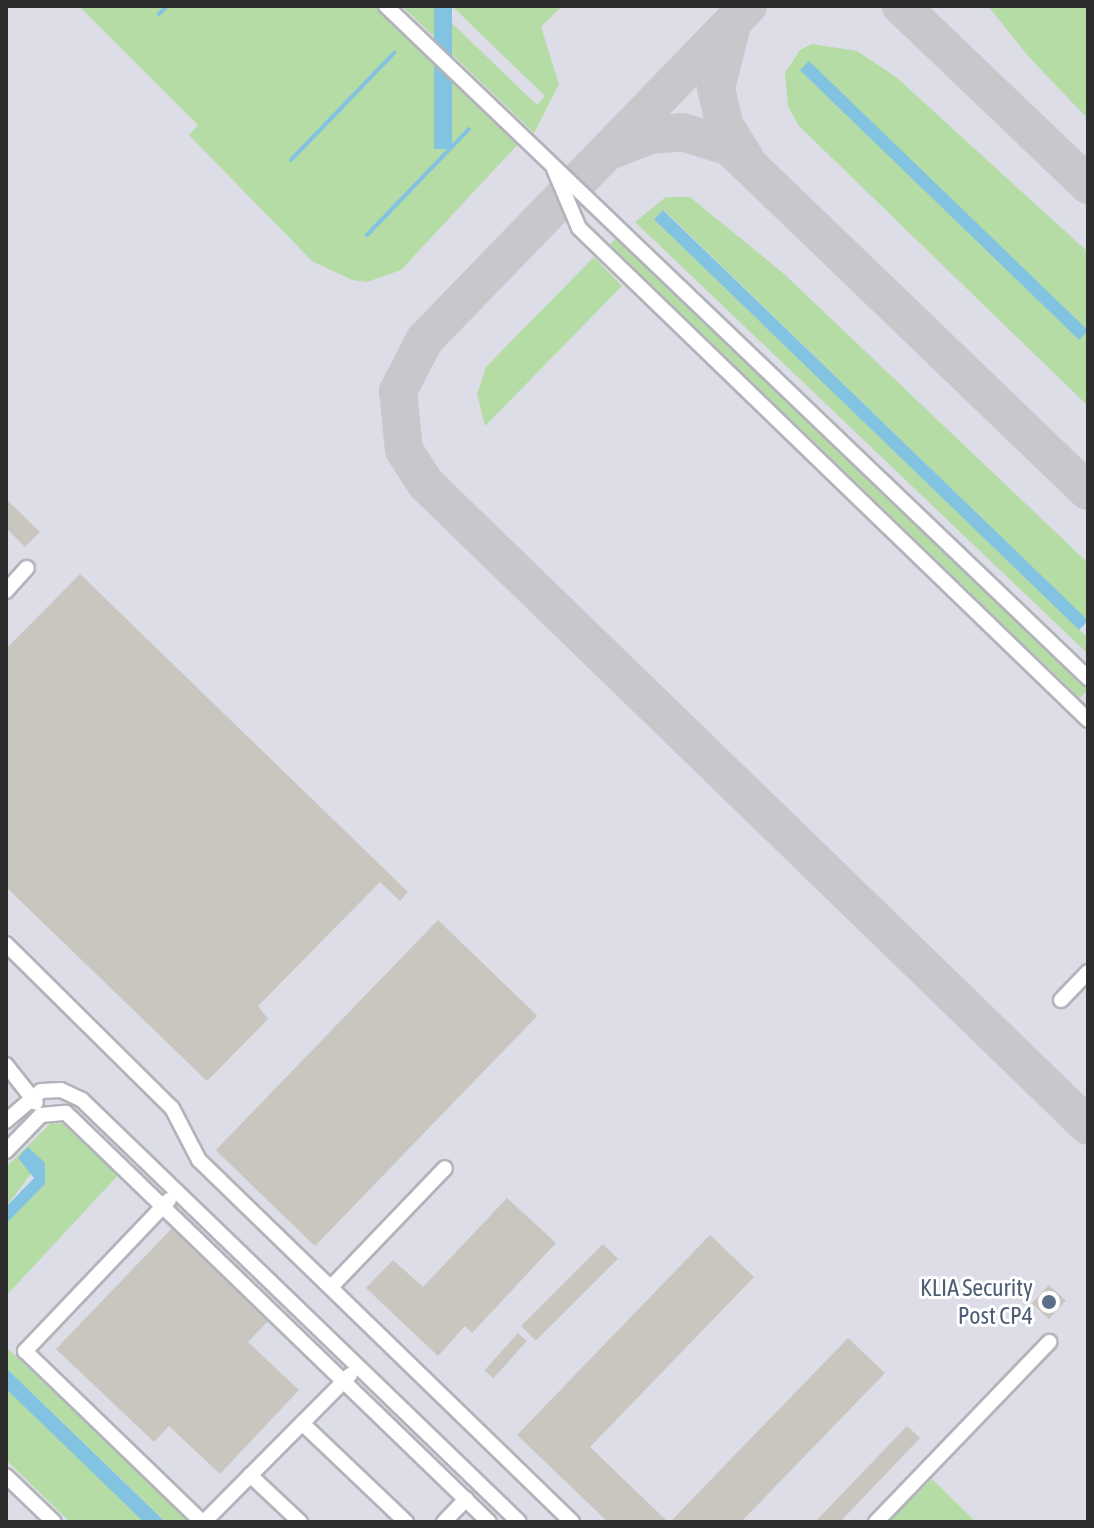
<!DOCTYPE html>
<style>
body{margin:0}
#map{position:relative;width:1094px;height:1528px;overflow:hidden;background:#ede8e1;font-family:"Asap Condensed",sans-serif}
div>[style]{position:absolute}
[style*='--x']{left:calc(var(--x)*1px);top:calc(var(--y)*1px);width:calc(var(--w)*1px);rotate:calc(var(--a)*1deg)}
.airport>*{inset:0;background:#dcdde6;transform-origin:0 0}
.green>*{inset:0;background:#b5dca5;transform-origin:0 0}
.water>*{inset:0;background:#82c3e1;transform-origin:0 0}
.stream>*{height:4px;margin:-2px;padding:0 2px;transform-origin:2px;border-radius:2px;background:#82c3e1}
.taxiway>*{height:38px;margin:-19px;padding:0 19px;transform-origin:19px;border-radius:19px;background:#c8c7cb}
.building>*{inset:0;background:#c9c6bf;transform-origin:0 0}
.roads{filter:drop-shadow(2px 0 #b2b3bb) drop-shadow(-2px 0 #b2b3bb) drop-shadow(0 2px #b2b3bb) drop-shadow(0 -2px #b2b3bb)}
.minor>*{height:14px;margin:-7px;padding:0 7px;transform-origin:7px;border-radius:7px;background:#fff}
.dots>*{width:22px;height:22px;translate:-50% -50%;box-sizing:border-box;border:4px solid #fff;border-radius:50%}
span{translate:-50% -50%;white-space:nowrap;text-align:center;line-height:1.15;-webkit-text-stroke:6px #fff;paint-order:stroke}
.service-label{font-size:24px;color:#4e5e75}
.right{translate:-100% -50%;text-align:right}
.frame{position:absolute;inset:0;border:8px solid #2d2d2d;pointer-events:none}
</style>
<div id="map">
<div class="airport">
<div style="left:6px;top:6px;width:1082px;height:1516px"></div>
</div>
<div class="green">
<div style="clip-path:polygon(79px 6px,382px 6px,521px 141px,401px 270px,367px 282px,352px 280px,312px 261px,189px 135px,198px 125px)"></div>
<div style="clip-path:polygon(402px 6px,434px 6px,537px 105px,545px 96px,452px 6px,562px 6px,541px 27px,559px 84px,534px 133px)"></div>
<div style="clip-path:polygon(988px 6px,1088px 6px,1088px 119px,1028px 56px)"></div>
<div style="clip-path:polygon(812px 44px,857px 51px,896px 77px,1088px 252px,1088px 406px,799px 126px,788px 106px,785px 73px,800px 50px)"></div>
<div style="clip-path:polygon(666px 197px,690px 197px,783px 273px,1088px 563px,1088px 621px,664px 210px,654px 219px,1088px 638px,1088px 654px,635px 222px)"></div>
<div style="left:619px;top:235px;width:653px;height:13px;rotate:44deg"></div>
<div style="clip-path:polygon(594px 257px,622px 286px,485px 426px,477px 394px,486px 367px)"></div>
<div style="clip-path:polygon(51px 1123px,67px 1124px,120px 1173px,6px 1296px,6px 1224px,45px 1184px,33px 1171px,6px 1207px,6px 1167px)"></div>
<div style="clip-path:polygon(6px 1347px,25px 1365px,191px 1522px,166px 1522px,6px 1368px)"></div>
<div style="clip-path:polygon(6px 1383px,150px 1522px,70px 1522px,6px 1460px)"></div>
<div style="clip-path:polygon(932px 1479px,976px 1522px,888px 1522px)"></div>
</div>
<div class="water">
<div style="left:434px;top:6px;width:18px;height:143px"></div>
<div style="left:809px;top:61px;width:388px;height:13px;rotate:44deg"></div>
<div style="left:663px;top:210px;width:591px;height:13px;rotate:44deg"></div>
<div style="clip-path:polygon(28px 1147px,45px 1163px,45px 1184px,6px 1224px,6px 1207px,34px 1178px,18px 1158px)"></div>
<div style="left:6px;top:1368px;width:222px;height:15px;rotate:44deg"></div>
</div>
<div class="stream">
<div style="--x:159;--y:14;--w:11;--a:-45"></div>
<div style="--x:291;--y:160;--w:149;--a:-46.1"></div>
<div style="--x:367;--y:235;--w:147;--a:-46.1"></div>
</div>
<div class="taxiway">
<div style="--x:748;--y:6;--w:464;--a:134.1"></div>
<div style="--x:425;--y:339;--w:59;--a:117.4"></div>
<div style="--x:398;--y:391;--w:59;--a:84.2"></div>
<div style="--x:404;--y:450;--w:40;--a:57.1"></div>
<div style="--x:426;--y:484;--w:922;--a:44.12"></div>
<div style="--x:901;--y:6;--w:259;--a:43.7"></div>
<div style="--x:731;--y:29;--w:61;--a:104.3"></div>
<div style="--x:716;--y:88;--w:39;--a:77"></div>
<div style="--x:725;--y:126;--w:38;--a:58"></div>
<div style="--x:615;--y:149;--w:38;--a:-22"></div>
<div style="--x:650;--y:135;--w:32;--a:-5"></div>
<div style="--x:682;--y:132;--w:50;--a:17.4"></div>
<div style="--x:730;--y:147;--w:496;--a:43.9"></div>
</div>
<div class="building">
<div style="clip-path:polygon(6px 499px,40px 532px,25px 547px,6px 528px)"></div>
<div style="clip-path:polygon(80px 574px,408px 892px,400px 901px,380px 882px,258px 1006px,268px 1019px,207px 1081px,6px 887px,6px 649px)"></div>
<div style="left:438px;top:920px;width:138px;height:320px;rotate:44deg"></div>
<div style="clip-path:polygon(507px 1198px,556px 1243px,472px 1333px,465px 1326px,438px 1356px,366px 1288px,393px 1260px,423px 1287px)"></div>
<div style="clip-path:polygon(174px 1226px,271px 1318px,248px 1342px,299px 1390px,220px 1474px,169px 1426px,154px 1442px,56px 1349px)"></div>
<div style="clip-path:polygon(710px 1235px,754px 1277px,590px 1447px,668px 1522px,608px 1522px,517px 1435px)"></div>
<div style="left:603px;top:1244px;width:21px;height:116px;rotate:45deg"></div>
<div style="left:1049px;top:1285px;width:23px;height:25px;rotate:43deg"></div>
<div style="left:518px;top:1333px;width:12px;height:50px;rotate:42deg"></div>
<div style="clip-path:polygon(848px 1338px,885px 1373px,741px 1522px,670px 1522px)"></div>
<div style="clip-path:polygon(907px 1426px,920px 1438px,840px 1522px,815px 1522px)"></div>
</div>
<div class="roads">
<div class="minor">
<div style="--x:386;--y:6;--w:972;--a:43.75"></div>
<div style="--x:554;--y:169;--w:64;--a:67"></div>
<div style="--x:579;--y:228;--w:708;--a:44.03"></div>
<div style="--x:6;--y:591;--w:31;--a:-48"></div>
<div style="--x:6;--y:944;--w:233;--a:44.7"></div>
<div style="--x:172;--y:1108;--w:59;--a:62.6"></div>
<div style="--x:199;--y:1160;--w:520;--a:44.14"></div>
<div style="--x:1061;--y:1000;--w:39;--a:-46"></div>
<div style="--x:6;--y:1065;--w:48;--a:51.7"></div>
<div style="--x:6;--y:1121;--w:46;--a:-40.6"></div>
<div style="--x:41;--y:1091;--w:20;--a:-3"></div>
<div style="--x:61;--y:1090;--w:23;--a:25"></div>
<div style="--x:82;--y:1100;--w:607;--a:44"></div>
<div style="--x:6;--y:1151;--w:50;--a:-45.8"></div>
<div style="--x:41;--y:1115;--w:25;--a:-5"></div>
<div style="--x:66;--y:1113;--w:588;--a:44.04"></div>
<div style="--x:169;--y:1200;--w:209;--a:133.6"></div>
<div style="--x:25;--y:1351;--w:246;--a:44"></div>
<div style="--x:332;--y:1286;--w:163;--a:-46.2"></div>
<div style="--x:302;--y:1423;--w:144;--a:43.6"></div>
<div style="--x:250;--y:1475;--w:69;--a:43.2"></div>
<div style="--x:6;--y:1476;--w:66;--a:43.8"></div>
<div style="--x:204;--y:1522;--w:207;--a:-45.2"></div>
<div style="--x:444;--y:1522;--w:32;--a:-46"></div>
<div style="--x:876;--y:1522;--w:250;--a:-46.1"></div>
</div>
</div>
<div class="dots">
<div style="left:1049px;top:1302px;background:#5c6f8a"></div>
</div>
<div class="service-label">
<span class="right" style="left:1033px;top:1302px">KLIA Security<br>Post CP4</span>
</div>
<div class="frame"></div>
</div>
